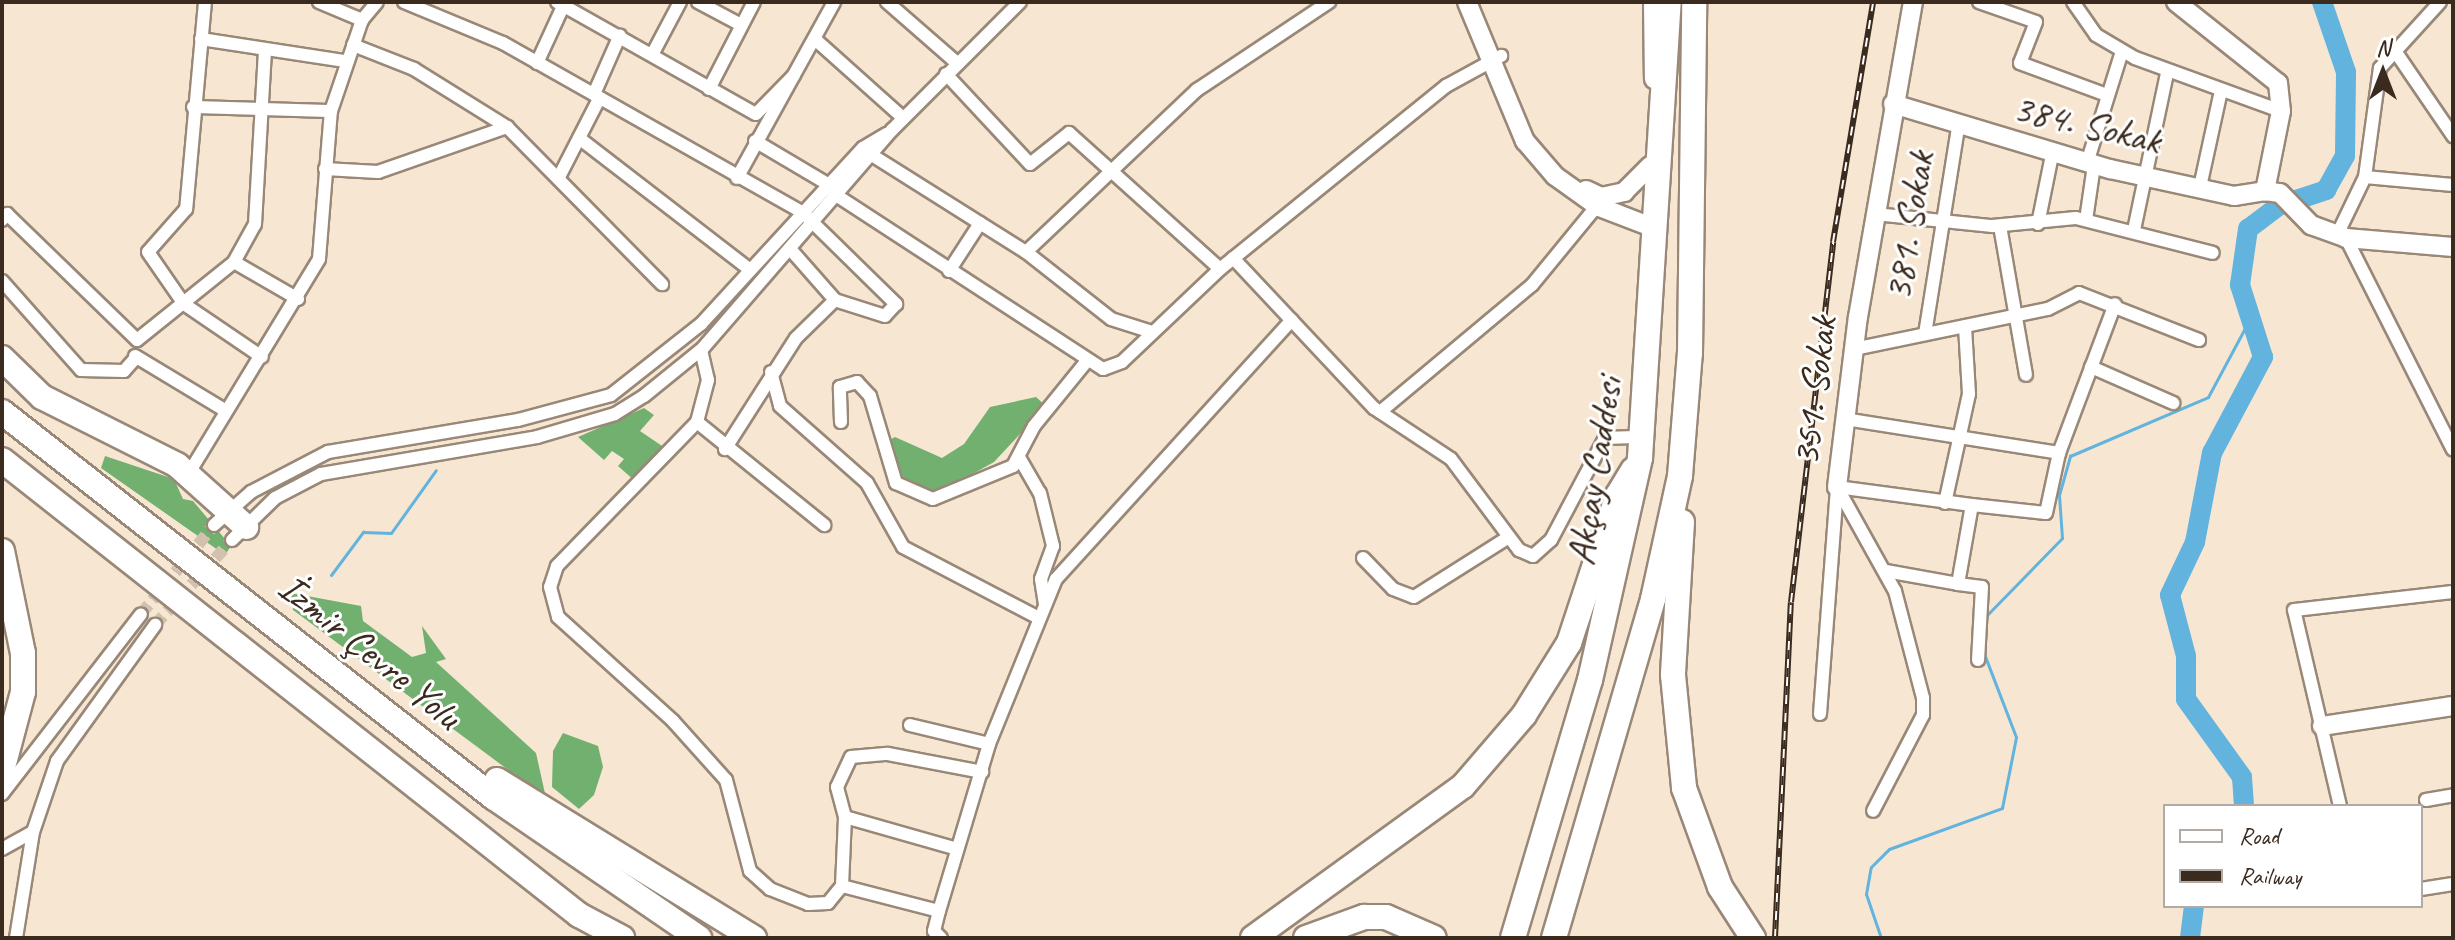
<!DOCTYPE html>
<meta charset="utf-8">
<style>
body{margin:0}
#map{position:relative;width:2455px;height:940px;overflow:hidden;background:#f7e7d2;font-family:Caveat,sans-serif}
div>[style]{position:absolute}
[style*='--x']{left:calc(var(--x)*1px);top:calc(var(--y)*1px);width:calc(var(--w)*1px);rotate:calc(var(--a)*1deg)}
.forest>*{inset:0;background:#72b070}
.stream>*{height:3px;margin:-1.5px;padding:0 1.5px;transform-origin:1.5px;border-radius:1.5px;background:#62b3dd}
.river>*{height:20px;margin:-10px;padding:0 10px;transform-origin:10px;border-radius:10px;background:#62b3dd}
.street-tunnel>*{height:12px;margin-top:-6px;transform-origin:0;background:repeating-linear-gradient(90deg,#d1c1ae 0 12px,transparent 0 18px)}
.roads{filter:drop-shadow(2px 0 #998878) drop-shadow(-2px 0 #998878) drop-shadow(0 2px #998878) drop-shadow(0 -2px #998878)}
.street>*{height:12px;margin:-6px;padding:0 6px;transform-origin:6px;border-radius:6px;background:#fff}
.secondary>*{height:18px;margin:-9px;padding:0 9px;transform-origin:9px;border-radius:9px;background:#fff}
.highway>*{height:24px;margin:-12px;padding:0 12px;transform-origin:12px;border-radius:12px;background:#fff}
.rail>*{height:6px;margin-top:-3px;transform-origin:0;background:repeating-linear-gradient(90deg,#fff 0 9px,#3b2a1e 0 18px);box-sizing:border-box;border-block:2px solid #3b2a1e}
span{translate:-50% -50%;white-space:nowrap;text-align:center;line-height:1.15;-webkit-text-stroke:6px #fff;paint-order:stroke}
.street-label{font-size:40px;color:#3b2a1e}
.frame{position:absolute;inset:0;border:4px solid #3b2a1e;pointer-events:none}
.legend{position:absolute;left:2163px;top:804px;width:260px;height:104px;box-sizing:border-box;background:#fff;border:2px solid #b1aaa5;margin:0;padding:10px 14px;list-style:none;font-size:24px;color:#3b2a1e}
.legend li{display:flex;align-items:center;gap:16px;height:40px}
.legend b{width:40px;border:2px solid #b1aaa5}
.north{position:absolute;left:2343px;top:32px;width:80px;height:80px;-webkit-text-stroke:6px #fff;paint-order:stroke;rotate:0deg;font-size:22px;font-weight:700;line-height:32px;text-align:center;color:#3b2a1e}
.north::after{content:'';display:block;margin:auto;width:28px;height:36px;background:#3b2a1e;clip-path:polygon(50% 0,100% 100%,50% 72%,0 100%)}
</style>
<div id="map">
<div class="forest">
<div style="clip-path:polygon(1036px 397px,1046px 406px,994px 462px,931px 497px,898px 480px,884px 443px,895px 437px,942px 458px,964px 444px,990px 407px)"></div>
<div style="clip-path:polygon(644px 408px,654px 415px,640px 431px,668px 450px,635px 481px,618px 466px,624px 459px,612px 451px,604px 460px,578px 437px)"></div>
<div style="clip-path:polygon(105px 456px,174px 479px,183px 499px,193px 501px,231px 546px,225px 555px,101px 468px)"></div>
<div style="clip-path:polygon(291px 593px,361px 606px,363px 621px,412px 657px,426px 653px,422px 626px,446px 659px,436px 662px,536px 753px,546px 798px,293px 610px)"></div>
<div style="clip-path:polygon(563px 733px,598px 746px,603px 767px,594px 795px,579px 809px,552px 787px,553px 751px)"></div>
</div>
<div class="stream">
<div style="--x:331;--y:575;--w:54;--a:-53.3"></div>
<div style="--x:363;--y:532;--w:28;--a:2"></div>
<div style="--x:391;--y:533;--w:77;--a:-54.5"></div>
<div style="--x:1986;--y:616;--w:109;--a:-45.7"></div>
<div style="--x:2062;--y:538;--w:43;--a:-94"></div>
<div style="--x:2059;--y:495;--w:41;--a:-74.2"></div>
<div style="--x:2070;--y:456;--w:150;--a:-23.1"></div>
<div style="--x:2208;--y:397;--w:93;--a:-61.8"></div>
<div style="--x:1881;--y:938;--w:46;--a:-108.8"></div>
<div style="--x:1866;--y:894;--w:27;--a:-80"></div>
<div style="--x:1871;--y:867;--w:25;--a:-45"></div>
<div style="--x:1889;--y:849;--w:120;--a:-19.9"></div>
<div style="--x:2002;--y:808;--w:72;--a:-78.8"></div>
<div style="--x:2016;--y:737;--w:92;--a:-111"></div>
</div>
<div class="river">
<div style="--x:2244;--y:806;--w:29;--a:-94"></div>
<div style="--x:2242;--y:777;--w:96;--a:-125.7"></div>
<div style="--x:2186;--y:699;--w:43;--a:-90"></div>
<div style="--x:2186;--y:656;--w:63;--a:-104.7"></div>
<div style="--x:2170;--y:595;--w:59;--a:-64.7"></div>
<div style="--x:2195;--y:542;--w:91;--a:-79.2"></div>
<div style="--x:2212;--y:453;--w:109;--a:-62"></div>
<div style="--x:2263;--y:357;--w:76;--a:-107.7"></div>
<div style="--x:2240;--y:285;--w:57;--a:-81.9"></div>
<div style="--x:2248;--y:229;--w:38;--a:-37"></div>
<div style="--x:2278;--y:206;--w:51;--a:-18.4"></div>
<div style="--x:2326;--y:190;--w:39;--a:-61"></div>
<div style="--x:2345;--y:156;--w:84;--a:-89.3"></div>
<div style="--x:2346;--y:72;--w:74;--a:-108.9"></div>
<div style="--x:2190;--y:938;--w:32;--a:-83"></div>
</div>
<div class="street-tunnel">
<div style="--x:141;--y:614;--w:115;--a:-50.6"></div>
<div style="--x:155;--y:625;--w:115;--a:-47.8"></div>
</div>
<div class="roads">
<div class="street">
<div style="--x:205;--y:2;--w:208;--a:95.2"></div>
<div style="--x:186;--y:209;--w:57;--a:131.5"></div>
<div style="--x:148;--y:252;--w:63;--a:55.3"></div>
<div style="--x:184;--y:304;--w:94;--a:34.2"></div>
<div style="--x:319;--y:2;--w:47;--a:22.7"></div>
<div style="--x:404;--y:2;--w:107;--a:22.5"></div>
<div style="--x:503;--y:43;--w:343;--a:29.5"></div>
<div style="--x:802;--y:212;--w:132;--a:44.4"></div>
<div style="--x:896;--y:304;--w:16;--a:133"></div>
<div style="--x:885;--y:316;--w:52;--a:-162.3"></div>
<div style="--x:835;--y:300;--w:54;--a:135.7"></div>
<div style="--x:796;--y:338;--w:132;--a:122.6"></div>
<div style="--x:557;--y:2;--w:228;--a:29.4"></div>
<div style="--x:756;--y:114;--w:54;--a:-45.7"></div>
<div style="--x:698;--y:2;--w:49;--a:28.1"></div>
<div style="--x:887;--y:2;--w:93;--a:41.1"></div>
<div style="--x:1979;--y:2;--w:60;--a:19.3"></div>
<div style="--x:2036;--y:22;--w:44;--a:111.3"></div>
<div style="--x:2020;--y:63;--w:90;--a:20.3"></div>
<div style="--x:2073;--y:2;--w:40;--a:55.1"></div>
<div style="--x:2096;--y:35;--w:45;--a:30.5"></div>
<div style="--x:2135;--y:58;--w:155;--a:20"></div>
<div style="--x:201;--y:39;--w:146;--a:8.7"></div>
<div style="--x:817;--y:41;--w:115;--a:41.8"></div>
<div style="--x:353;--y:45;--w:66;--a:21.5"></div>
<div style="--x:414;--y:69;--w:110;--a:31.9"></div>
<div style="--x:507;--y:127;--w:221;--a:45.4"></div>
<div style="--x:2393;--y:48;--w:107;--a:55.7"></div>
<div style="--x:653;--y:53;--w:58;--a:-62.1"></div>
<div style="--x:537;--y:63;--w:67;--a:-65.3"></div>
<div style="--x:946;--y:74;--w:123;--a:47"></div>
<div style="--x:1030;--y:164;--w:50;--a:-38.5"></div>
<div style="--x:1069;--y:133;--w:203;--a:42"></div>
<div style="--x:709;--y:89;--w:98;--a:-62.7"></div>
<div style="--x:594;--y:94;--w:64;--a:-66.2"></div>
<div style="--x:193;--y:107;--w:138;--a:1.7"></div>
<div style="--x:579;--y:138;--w:215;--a:37.6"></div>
<div style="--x:755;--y:141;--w:88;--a:30.6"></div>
<div style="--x:875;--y:157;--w:178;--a:32.2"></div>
<div style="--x:1026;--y:252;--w:236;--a:-43.5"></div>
<div style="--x:1197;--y:90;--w:159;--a:-33.7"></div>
<div style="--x:2087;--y:163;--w:117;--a:-72.6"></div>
<div style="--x:325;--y:169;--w:53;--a:3.2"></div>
<div style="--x:378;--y:172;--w:137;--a:-19.2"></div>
<div style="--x:559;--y:177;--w:88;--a:-62.9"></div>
<div style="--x:2365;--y:177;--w:88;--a:5.2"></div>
<div style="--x:737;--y:178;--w:201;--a:-61.1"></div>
<div style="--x:2200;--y:187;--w:98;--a:-77.7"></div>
<div style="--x:839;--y:197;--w:315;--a:33.1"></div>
<div style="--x:1103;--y:369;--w:20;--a:-20"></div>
<div style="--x:1122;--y:362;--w:135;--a:-43.5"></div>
<div style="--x:1220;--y:269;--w:291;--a:-39"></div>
<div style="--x:1446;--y:86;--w:63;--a:-28.6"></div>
<div style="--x:1875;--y:214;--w:118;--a:5.9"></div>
<div style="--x:1992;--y:226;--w:84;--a:-5.4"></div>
<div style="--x:2076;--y:218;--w:141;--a:14.3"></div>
<div style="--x:2;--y:220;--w:8;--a:-50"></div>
<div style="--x:7;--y:214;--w:181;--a:44.1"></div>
<div style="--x:137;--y:340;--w:124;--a:-38.8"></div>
<div style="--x:234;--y:262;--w:43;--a:-61.1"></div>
<div style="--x:255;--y:224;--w:173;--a:-86.7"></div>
<div style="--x:2086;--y:220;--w:56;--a:-81.7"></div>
<div style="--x:2038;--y:224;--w:70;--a:-78.5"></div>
<div style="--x:2000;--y:226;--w:151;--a:80.1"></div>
<div style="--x:2134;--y:230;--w:160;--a:-78.1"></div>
<div style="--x:2338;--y:233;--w:62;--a:-64.3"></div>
<div style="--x:2365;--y:177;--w:110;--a:-82.2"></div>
<div style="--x:2380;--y:68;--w:89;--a:-47.7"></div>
<div style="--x:2346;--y:238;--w:237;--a:63.2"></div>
<div style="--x:791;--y:250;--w:67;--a:48.7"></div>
<div style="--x:1026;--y:252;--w:108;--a:38.2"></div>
<div style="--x:1111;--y:319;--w:43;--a:17.6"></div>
<div style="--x:1233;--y:258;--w:206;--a:46.8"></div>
<div style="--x:1374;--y:408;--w:92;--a:33.5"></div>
<div style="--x:1451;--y:459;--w:114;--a:53.2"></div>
<div style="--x:1519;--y:550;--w:15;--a:23"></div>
<div style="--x:1533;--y:556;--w:24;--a:-42"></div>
<div style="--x:1551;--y:540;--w:115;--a:-62.1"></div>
<div style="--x:1605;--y:438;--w:37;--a:-2"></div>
<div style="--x:234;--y:262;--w:74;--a:30"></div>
<div style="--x:949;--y:271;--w:57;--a:-57.1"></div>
<div style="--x:2;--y:281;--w:119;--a:48.4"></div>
<div style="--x:81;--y:370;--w:43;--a:1.3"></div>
<div style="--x:124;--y:371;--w:15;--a:-48"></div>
<div style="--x:1925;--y:334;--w:209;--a:-80.9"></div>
<div style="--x:1854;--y:349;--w:198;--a:-11.7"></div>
<div style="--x:2048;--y:309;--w:35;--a:-27"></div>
<div style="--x:2079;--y:293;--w:129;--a:21.4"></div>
<div style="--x:701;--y:350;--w:31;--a:77"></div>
<div style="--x:708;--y:380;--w:43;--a:104.7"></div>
<div style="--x:697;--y:422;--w:201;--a:134.2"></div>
<div style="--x:557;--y:566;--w:22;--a:108"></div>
<div style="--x:550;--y:587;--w:31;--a:75"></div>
<div style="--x:558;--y:617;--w:155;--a:42.1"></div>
<div style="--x:673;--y:721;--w:79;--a:48.1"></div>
<div style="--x:726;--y:780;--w:94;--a:75.2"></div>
<div style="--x:750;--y:871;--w:27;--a:42"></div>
<div style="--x:770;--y:889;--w:41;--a:21.5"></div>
<div style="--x:808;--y:904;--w:20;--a:-3"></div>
<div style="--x:828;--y:903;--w:22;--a:-51"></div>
<div style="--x:842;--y:886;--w:69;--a:-87.5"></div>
<div style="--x:845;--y:817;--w:31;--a:-105"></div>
<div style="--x:837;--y:787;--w:33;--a:-65"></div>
<div style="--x:851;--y:757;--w:37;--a:-5"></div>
<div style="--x:888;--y:754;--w:96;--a:10.8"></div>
<div style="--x:135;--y:356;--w:106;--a:31.1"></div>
<div style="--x:2091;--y:367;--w:90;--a:23.7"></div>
<div style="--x:771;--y:372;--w:35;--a:75"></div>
<div style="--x:780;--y:406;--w:116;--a:41.5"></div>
<div style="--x:867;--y:483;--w:73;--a:60.6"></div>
<div style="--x:903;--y:547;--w:153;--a:27.6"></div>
<div style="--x:1380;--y:412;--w:198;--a:-39.9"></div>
<div style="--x:1532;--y:285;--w:102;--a:-50.6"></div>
<div style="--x:1845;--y:419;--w:217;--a:9"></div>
<div style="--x:697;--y:422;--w:164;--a:39"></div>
<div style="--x:841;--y:422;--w:35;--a:-92"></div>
<div style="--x:840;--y:387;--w:18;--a:-16"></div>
<div style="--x:857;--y:382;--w:19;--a:47"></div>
<div style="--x:870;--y:396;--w:91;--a:73.4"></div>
<div style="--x:896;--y:483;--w:40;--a:23.4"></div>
<div style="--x:933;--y:499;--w:87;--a:-22.4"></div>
<div style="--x:1013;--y:466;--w:45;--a:-62.3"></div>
<div style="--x:1034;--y:426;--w:82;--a:-50.9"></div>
<div style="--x:1020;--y:459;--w:39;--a:60"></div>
<div style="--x:1040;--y:493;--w:55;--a:76.2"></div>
<div style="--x:1053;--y:546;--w:35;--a:110"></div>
<div style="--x:1041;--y:579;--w:25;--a:81"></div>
<div style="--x:189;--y:473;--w:250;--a:-58.7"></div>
<div style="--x:319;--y:259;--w:148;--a:-85.4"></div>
<div style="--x:331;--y:111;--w:96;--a:-71.2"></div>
<div style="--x:362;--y:20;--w:23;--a:-50"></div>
<div style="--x:1837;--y:487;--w:119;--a:60.9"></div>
<div style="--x:1895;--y:591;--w:111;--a:75.3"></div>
<div style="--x:1923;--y:698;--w:17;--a:90"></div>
<div style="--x:1923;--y:715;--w:108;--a:117.5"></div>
<div style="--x:1837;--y:487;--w:136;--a:7.6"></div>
<div style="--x:1945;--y:503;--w:112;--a:-77.6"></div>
<div style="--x:1969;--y:394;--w:68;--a:-93.4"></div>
<div style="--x:214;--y:525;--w:50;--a:-41.7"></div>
<div style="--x:251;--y:492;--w:87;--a:-27.5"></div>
<div style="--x:328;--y:452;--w:193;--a:-9.6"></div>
<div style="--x:518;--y:420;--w:96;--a:-15"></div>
<div style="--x:611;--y:395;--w:115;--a:-38.3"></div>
<div style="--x:701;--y:324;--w:239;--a:-47.4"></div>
<div style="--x:863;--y:148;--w:27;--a:-31"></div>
<div style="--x:232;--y:540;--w:60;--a:-44.3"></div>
<div style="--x:275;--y:498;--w:52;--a:-27.6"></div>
<div style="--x:321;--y:474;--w:219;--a:-9.7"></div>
<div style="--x:537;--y:437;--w:81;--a:-16.4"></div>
<div style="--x:615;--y:414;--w:34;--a:-32"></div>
<div style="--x:644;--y:396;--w:76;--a:-39.1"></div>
<div style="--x:703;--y:348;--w:289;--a:-49.1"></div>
<div style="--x:892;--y:130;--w:181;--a:-45"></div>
<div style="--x:1363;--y:558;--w:43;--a:45.9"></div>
<div style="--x:1393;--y:589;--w:22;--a:21"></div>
<div style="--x:1414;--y:597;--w:112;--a:-32.3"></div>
<div style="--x:1886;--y:571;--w:73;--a:10.2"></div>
<div style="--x:1958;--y:584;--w:80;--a:-80"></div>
<div style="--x:1972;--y:505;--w:74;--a:6.2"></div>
<div style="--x:2046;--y:513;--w:61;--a:-77.8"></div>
<div style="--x:2059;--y:453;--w:159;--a:-69.4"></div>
<div style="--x:1958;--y:584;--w:24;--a:7"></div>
<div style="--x:1982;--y:587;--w:73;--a:93.1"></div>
<div style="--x:1820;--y:714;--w:228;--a:-85.7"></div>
<div style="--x:910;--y:725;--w:81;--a:13.5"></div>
<div style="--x:2;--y:794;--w:227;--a:-52.3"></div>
<div style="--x:2426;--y:800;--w:27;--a:-10"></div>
<div style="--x:2340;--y:806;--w:201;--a:-103.2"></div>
<div style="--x:2294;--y:610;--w:160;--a:-6.5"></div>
<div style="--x:845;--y:817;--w:116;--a:15.9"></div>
<div style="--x:2;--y:849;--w:35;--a:-29"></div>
<div style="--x:842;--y:886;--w:100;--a:14.5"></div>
<div style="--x:2421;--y:889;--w:32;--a:-9"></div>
<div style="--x:16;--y:938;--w:107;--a:-80.9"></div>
<div style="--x:33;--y:832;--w:75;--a:-71.3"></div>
<div style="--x:57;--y:761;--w:168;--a:-54.2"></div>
<div style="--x:941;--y:938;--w:10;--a:-135"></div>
<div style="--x:934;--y:931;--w:21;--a:-76"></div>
<div style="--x:939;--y:911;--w:174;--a:-73.3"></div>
<div style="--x:989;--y:744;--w:178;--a:-67.9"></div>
<div style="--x:1056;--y:579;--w:350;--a:-47.7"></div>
</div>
<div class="secondary">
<div style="--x:1467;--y:2;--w:151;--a:67.4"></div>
<div style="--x:1525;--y:141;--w:46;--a:49.4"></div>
<div style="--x:1555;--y:176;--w:52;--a:35.5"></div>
<div style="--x:1597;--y:206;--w:56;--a:21"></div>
<div style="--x:1653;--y:2;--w:77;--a:89.3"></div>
<div style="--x:2176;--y:2;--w:130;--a:38.5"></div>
<div style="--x:2278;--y:83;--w:28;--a:84"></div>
<div style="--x:2281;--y:111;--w:82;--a:101.3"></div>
<div style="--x:2265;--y:191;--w:15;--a:8"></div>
<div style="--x:2280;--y:193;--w:45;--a:45.9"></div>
<div style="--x:2311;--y:225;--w:37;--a:20"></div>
<div style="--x:2346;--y:238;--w:107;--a:4.8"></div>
<div style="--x:1893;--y:104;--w:227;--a:16.7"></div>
<div style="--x:2110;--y:169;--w:127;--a:12.3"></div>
<div style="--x:2234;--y:196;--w:31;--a:-9"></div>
<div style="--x:1586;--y:190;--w:17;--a:25"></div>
<div style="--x:1601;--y:197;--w:24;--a:-12"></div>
<div style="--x:1624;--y:192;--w:37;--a:-45"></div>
<div style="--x:1837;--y:487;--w:171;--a:-83"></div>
<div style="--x:1858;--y:317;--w:320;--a:-80.1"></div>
<div style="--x:2322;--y:726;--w:133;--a:-8.7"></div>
</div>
<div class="highway">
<div style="--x:2;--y:358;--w:56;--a:44.3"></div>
<div style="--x:42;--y:397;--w:151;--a:26.7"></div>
<div style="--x:177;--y:465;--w:93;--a:41.9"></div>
<div style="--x:2;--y:412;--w:624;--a:38.1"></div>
<div style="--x:493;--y:797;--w:250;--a:34.4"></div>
<div style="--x:2;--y:460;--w:735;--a:38.26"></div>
<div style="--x:579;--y:915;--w:49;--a:28.1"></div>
<div style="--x:1682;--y:522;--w:153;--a:93.4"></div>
<div style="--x:1673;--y:675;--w:114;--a:84.4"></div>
<div style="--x:1684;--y:788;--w:105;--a:70"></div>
<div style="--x:1720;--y:887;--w:61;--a:57.1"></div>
<div style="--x:2;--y:551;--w:104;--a:78.4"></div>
<div style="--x:23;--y:653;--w:39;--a:90"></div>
<div style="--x:23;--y:692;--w:82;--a:104.9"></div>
<div style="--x:497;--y:780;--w:302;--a:31.6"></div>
<div style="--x:1253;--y:938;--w:259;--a:-35.9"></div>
<div style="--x:1463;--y:786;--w:94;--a:-49.3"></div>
<div style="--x:1524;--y:715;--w:85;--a:-58"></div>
<div style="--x:1569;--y:643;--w:156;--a:-71.7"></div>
<div style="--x:1618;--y:495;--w:29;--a:-59"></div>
<div style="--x:1306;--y:938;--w:62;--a:-19.9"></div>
<div style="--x:1364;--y:917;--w:22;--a:0"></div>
<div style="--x:1386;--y:917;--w:52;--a:23.6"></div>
<div style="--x:1513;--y:938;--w:269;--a:-73.4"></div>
<div style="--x:1590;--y:680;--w:228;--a:-77.3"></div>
<div style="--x:1640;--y:458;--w:457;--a:-86.4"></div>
<div style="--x:1554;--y:938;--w:353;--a:-73.7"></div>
<div style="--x:1653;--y:599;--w:126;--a:-77.6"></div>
<div style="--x:1680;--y:476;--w:123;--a:-85.4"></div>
<div style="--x:1690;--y:353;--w:351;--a:-89.3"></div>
</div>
</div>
<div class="rail">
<div style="--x:1775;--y:938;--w:336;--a:-87.3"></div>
<div style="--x:1791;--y:602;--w:362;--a:-83.3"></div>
<div style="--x:1833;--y:242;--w:243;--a:-80.5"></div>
</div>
<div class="street-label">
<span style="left:2087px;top:124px;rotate:13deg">384. Sokak</span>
<span style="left:1909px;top:226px;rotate:-81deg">381. Sokak</span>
<span style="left:1814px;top:391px;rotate:-83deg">351. Sokak</span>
<span style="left:1594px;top:471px;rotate:-81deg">Akçay Caddesi</span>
<span style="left:370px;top:651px;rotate:39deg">İzmir Çevre Yolu</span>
</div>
<div class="frame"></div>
<ul class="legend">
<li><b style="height:10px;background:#fff"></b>Road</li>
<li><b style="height:10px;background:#3b2a1e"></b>Railway</li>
</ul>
<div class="north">N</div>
</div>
